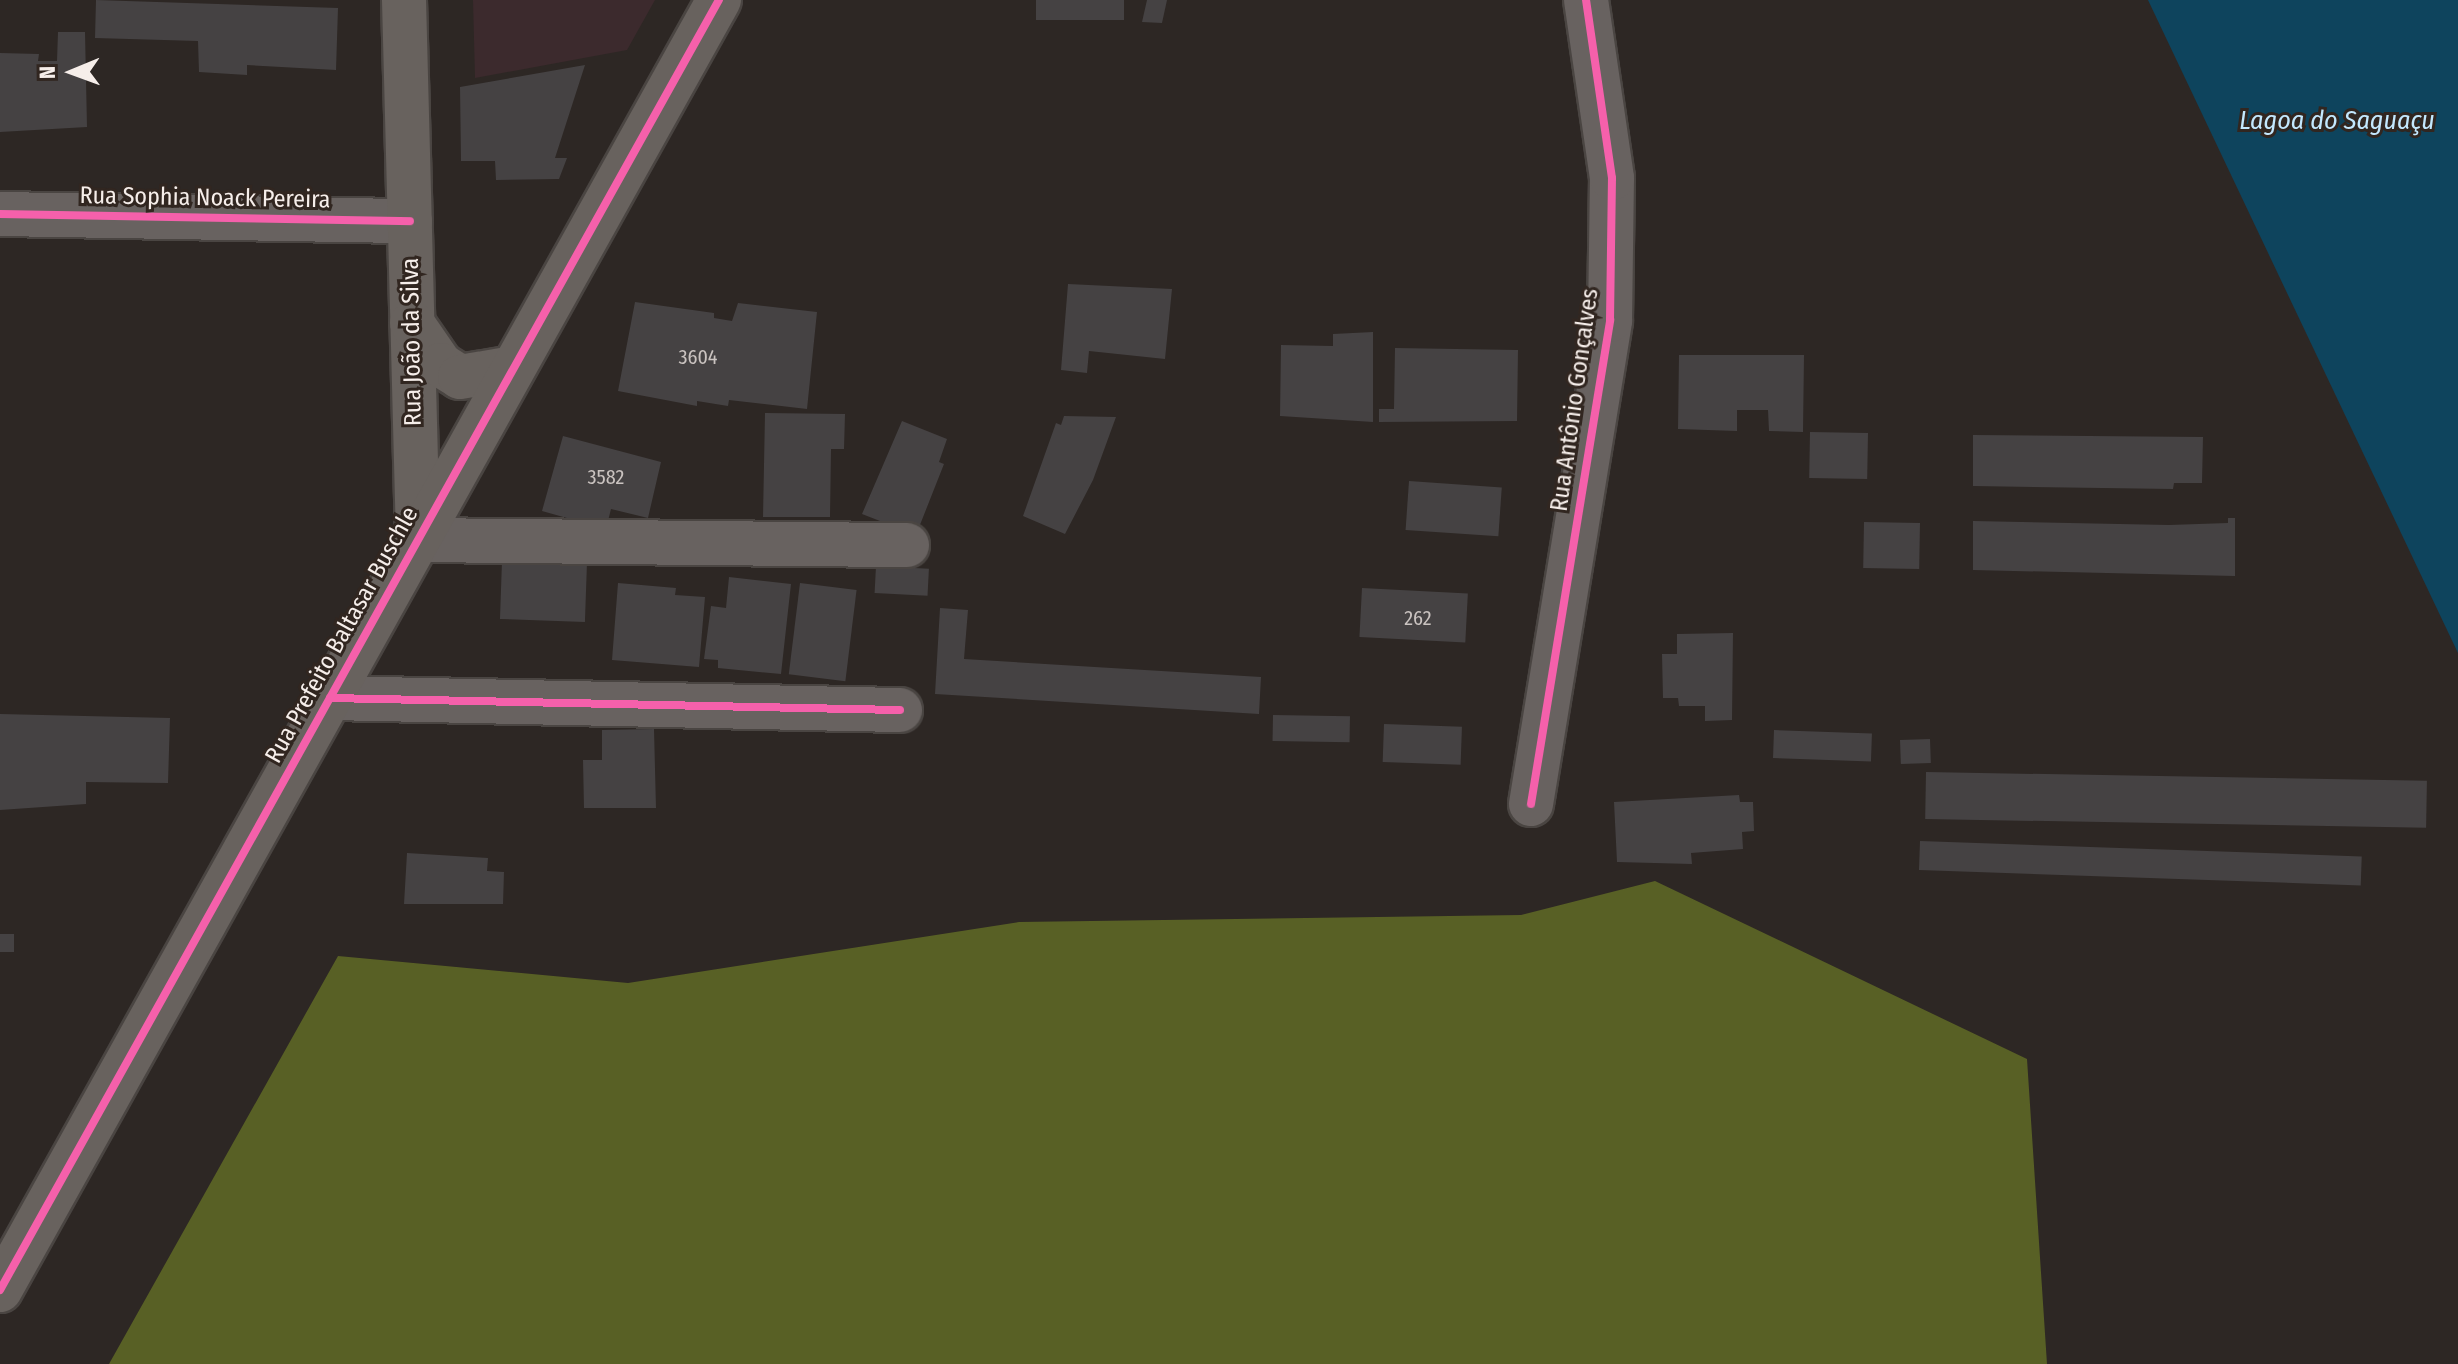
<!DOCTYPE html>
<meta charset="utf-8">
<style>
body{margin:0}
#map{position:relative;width:2458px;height:1364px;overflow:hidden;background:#2d2724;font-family:"Fira Sans Condensed",sans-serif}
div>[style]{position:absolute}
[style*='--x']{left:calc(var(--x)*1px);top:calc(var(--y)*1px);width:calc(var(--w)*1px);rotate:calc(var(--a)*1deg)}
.education>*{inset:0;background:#3c2a2d}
.forest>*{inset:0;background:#586025}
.water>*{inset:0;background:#0e445d}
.building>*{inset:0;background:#454243;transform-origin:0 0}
.roads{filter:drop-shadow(2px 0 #4a4542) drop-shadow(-2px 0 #4a4542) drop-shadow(0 2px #4a4542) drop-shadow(0 -2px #4a4542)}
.minor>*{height:44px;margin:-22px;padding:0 22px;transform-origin:22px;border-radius:22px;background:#686260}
.secondary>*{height:44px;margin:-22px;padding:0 22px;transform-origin:22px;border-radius:22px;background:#68625e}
.cycleway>*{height:8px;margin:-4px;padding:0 4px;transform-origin:4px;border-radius:4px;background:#f560ab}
span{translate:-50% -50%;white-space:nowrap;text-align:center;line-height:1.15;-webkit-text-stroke:6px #312620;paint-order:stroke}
.number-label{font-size:20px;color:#cac3c0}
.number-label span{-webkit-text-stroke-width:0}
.street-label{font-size:24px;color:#f6eeea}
.water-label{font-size:26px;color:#c3e8fe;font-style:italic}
.north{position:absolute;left:32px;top:32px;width:80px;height:80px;-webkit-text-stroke:6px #312620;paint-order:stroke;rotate:269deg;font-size:22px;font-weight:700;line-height:32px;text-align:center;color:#f6eeea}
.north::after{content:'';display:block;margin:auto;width:28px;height:36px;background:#f6eeea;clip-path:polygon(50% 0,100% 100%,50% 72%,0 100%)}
</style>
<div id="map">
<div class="education">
<div style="clip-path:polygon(473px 0,655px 0,627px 50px,475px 78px)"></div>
</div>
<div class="forest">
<div style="clip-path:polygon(1655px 881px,2027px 1059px,2047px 1364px,109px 1364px,338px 956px,628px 983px,1019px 922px,1521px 915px)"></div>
</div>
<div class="water">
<div style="clip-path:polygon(2148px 0,2458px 0,2458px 653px)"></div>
</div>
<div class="building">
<div style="clip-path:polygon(96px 0,338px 8px,336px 70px,247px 65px,247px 75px,199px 72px,198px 41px,95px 38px)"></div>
<div style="left:1036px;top:0;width:88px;height:20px"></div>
<div style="clip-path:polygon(1147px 0,1167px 0,1162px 23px,1142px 22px)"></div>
<div style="clip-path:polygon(58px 32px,85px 32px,87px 127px,0 132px,0 53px,39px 54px,38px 61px,57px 61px)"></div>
<div style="clip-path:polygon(585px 65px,555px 158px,567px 158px,559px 179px,496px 180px,495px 161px,461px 161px,460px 87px)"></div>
<div style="clip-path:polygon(1068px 284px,1172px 289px,1165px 359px,1089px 351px,1087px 373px,1061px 370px)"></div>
<div style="clip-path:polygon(635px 302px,714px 313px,714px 318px,732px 321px,738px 303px,817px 312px,807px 409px,729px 400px,728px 406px,697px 401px,697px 406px,618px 391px)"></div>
<div style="clip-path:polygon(1373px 332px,1373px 422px,1280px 416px,1281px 345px,1333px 346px,1333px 334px)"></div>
<div style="clip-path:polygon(1395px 348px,1518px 350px,1517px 421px,1379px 422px,1379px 409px,1394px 409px)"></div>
<div style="clip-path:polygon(1679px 355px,1804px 355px,1803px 432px,1769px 431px,1768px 410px,1737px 410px,1737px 431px,1678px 429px)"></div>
<div style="clip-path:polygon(765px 413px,845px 414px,844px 449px,831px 449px,830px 517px,763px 517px)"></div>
<div style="clip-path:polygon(1064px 416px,1116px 417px,1093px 480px,1065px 534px,1023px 516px,1056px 423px,1061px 425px)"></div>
<div style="clip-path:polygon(902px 421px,947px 439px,939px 462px,944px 464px,916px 535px,862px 514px)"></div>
<div style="left:1810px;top:432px;width:58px;height:46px;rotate:1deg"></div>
<div style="clip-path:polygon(1973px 435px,2203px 437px,2202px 483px,2174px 483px,2173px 489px,1973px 486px)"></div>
<div style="clip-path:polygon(563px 436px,661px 462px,648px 518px,611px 509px,606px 529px,542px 511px)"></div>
<div style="left:1409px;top:481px;width:93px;height:49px;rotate:4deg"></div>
<div style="clip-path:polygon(2228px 518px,2235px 518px,2235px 576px,1973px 570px,1973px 521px,2169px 525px,2228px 523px)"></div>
<div style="left:1864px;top:522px;width:56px;height:46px;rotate:1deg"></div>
<div style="left:502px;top:561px;width:85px;height:58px;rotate:2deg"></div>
<div style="left:876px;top:566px;width:53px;height:27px;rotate:3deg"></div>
<div style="clip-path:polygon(729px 577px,791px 584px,781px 674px,718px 668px,718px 660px,704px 659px,711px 606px,726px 608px)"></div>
<div style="clip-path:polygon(618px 583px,676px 588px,675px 595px,705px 597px,699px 667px,612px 660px)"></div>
<div style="left:800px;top:583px;width:57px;height:92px;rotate:7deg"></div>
<div style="left:1362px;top:588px;width:106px;height:49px;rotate:3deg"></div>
<div style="clip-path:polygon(940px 608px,968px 610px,964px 659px,1261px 677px,1259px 714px,935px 694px)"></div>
<div style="clip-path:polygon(1733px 633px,1732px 720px,1705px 721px,1705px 706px,1679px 706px,1678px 698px,1663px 698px,1662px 654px,1677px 654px,1677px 634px)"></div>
<div style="clip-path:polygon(0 714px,170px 718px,168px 783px,86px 782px,86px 804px,0 810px)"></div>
<div style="left:1273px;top:715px;width:77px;height:26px;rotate:1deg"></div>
<div style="left:1384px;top:724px;width:78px;height:38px;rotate:2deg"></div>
<div style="clip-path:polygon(654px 729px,656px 808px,584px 808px,583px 760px,602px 760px,602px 730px)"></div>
<div style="left:1774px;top:730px;width:98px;height:28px;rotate:2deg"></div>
<div style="left:1930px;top:739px;width:24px;height:30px;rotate:88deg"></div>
<div style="left:1926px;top:772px;width:501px;height:47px;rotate:1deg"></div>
<div style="clip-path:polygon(1739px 795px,1740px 802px,1753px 802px,1754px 831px,1742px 832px,1743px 849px,1691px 853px,1692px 864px,1617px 862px,1614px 802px)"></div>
<div style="left:1920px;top:841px;width:442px;height:29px;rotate:2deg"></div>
<div style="clip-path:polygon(407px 853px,488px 858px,487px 871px,504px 872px,503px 904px,404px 904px)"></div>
<div style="left:14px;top:934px;width:18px;height:14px;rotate:90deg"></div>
</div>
<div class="roads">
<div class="minor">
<div style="--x:0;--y:214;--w:410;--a:1"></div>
<div style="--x:418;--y:540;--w:489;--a:0.6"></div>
<div style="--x:330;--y:698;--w:570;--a:1.21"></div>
<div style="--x:1531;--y:804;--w:490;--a:-80.7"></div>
<div style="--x:1610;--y:320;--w:142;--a:-89.2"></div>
<div style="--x:1612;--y:178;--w:180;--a:-98.3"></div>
</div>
<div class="secondary">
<div style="--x:404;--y:0;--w:537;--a:88.51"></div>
<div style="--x:412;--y:323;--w:51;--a:55.4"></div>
<div style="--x:441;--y:365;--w:22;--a:32"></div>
<div style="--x:460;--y:377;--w:54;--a:-9.6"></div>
<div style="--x:0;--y:1290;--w:1477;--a:-60.87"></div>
</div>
</div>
<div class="cycleway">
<div style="--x:0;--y:214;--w:410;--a:1"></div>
<div style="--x:330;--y:698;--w:570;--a:1.21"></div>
<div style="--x:1531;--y:804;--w:490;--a:-80.7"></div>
<div style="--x:1610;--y:320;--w:142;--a:-89.2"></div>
<div style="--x:1612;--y:178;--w:180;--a:-98.3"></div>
<div style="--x:0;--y:1290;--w:1477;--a:-60.87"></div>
</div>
<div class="number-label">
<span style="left:698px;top:357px">3604</span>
<span style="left:606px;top:477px">3582</span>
<span style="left:1418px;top:618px">262</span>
</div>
<div class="street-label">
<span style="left:205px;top:198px;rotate:1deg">Rua Sophia Noack Pereira</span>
<span style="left:412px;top:342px;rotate:-91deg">Rua João da Silva</span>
<span style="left:1575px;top:400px;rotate:-82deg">Rua Antônio Gonçalves</span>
<span style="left:342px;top:635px;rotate:-61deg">Rua Prefeito Baltasar Buschle</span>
</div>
<div class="water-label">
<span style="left:2337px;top:121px">Lagoa do Saguaçu</span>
</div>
<div class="north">N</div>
</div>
